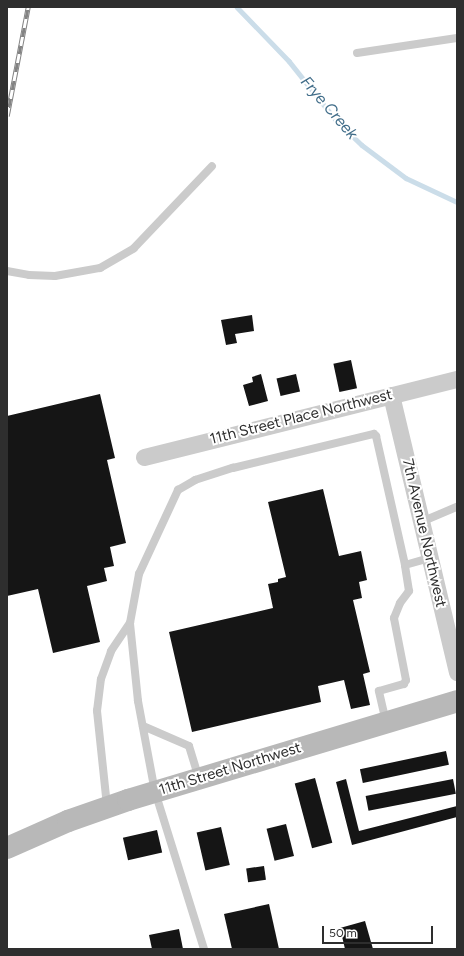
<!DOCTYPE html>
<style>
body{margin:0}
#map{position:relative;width:464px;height:956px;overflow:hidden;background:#fff;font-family:Figtree,sans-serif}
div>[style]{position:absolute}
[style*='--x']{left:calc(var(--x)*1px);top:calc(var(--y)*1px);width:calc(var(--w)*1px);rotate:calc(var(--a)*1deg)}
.stream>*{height:4.5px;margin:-2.25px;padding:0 2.25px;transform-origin:2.25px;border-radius:2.25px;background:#cbdde9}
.building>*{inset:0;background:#151515;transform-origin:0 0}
.service>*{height:8px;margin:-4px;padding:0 4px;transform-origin:4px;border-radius:4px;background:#cbcbcb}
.minor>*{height:17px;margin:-8.5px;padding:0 8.5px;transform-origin:8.5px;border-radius:8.5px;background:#cbcbcb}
.secondary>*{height:22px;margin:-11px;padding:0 11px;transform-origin:11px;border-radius:11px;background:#b8b8b8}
.rail>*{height:4.5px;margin-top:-2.25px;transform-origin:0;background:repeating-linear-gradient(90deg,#fff 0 9px,#838383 0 18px);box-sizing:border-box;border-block:1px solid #838383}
span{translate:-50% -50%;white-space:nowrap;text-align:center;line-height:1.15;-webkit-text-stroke:4px #fff;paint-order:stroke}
.street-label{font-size:15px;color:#2e2e2e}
.water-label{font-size:16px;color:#426e8a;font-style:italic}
.frame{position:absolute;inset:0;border:8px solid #2e2e2e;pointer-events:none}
.scale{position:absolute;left:322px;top:926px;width:111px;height:18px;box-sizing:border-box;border:2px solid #2e2e2e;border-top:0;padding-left:5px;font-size:12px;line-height:14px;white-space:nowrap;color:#2e2e2e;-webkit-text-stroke:3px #fff;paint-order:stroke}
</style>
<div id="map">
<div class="stream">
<div style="--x:237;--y:7;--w:75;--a:46.1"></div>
<div style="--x:289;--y:61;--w:75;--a:51.5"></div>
<div style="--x:336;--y:120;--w:36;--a:44"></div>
<div style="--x:362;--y:145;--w:55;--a:36.9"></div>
<div style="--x:406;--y:178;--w:56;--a:25.2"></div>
</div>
<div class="building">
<div style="clip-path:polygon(252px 315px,254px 331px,235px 334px,237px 343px,226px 345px,221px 320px)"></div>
<div style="left:351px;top:360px;width:29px;height:18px;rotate:78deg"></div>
<div style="clip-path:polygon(261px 374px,268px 401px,249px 406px,243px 385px,253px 382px,252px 377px)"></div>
<div style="left:296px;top:374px;width:18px;height:20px;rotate:77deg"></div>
<div style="clip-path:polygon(100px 394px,115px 458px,107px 460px,126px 543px,110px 547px,114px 566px,104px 568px,107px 581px,87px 586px,100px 642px,53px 653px,38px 589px,7px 596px,7px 416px)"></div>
<div style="clip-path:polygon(323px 489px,339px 556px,361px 551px,367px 580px,359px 582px,362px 598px,353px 600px,370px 672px,363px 674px,370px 705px,351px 709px,344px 680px,318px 686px,321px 702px,192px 732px,169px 632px,273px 608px,268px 584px,278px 582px,278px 579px,286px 577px,268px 502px)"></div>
<div style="left:446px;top:751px;width:14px;height:88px;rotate:78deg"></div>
<div style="left:315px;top:778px;width:67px;height:21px;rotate:75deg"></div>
<div style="clip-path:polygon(346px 779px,359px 831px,457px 806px,457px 817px,352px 845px,336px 782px)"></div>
<div style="left:453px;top:779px;width:15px;height:89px;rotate:79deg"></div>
<div style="left:286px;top:824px;width:33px;height:20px;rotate:76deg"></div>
<div style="left:221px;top:827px;width:39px;height:25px;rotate:77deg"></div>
<div style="left:157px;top:830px;width:23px;height:35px;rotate:77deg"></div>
<div style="left:264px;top:866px;width:14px;height:18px;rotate:82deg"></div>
<div style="clip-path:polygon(269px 904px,279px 949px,232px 949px,224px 914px)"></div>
<div style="clip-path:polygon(365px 921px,373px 949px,345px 949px,340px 928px)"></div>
<div style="clip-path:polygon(179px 929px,183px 949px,152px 949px,149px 935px)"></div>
</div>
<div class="service">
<div style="--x:357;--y:53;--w:101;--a:-8.5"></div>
<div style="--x:7;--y:271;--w:22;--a:10"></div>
<div style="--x:29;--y:275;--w:26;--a:2"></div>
<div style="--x:55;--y:276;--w:46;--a:-10.1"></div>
<div style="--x:100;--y:268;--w:39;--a:-30"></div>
<div style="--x:134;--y:248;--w:113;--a:-46.4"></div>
<div style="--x:421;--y:522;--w:39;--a:-23"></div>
<div style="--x:386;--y:722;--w:32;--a:-103"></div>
<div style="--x:379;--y:691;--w:26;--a:-16"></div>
<div style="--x:404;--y:684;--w:4;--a:-63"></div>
<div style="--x:406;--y:680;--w:63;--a:-101"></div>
<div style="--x:394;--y:618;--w:16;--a:-68"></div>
<div style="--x:400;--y:603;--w:15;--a:-53"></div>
<div style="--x:409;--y:591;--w:26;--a:-99"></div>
<div style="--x:143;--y:726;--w:50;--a:23.5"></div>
<div style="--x:189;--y:746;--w:34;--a:73"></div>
<div style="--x:107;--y:806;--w:96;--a:-96"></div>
<div style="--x:97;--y:711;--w:32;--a:-83"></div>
<div style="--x:101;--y:679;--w:30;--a:-70"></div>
<div style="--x:111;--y:651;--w:34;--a:-56"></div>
<div style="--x:204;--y:949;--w:164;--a:-107.3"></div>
<div style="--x:155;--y:792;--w:93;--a:-100.6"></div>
<div style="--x:138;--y:701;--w:78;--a:-95.9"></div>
<div style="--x:130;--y:623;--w:50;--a:-79.6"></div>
<div style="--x:139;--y:574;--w:93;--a:-65.1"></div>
<div style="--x:178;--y:490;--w:20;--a:-30"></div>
<div style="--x:195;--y:480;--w:40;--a:-18"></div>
<div style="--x:233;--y:468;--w:145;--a:-13.6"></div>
<div style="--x:374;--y:434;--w:3;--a:45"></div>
<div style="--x:376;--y:436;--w:132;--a:77.3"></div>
<div style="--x:405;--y:565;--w:26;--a:-16"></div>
</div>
<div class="minor">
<div style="--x:391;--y:395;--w:285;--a:76.6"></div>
<div style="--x:144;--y:457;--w:323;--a:-14"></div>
</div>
<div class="secondary">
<div style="--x:7;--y:848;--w:67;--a:-23.9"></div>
<div style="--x:68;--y:821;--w:64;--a:-19.3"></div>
<div style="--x:128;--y:800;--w:344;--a:-16.7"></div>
</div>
<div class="rail">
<div style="--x:7;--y:116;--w:111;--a:-79.1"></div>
</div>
<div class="street-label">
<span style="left:301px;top:417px;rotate:-14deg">11th Street Place Northwest</span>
<span style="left:424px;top:533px;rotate:77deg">7th Avenue Northwest</span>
<span style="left:230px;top:769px;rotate:-17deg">11th Street Northwest</span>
</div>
<div class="water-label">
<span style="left:329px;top:108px;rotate:49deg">Frye Creek</span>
</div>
<div class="frame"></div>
<div class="scale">50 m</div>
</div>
